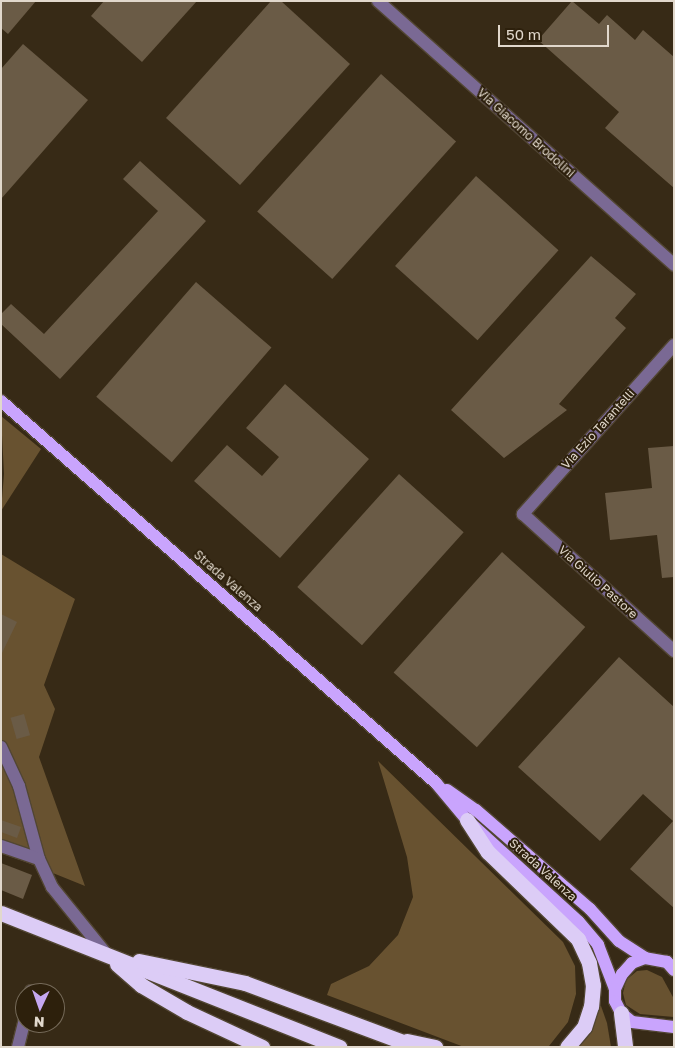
<!DOCTYPE html>
<style>
body{margin:0}
#map{position:relative;width:675px;height:1048px;overflow:hidden;background:#372a16;font-family:"Golos Text",sans-serif}
div>[style]{position:absolute}
[style*='--x']{left:calc(var(--x)*1px);top:calc(var(--y)*1px);width:calc(var(--w)*1px);rotate:calc(var(--a)*1deg)}
.green>*{inset:0;background:#685230}
.building>*{inset:0;background:#6a5b46;transform-origin:0 0}
.roads{filter:drop-shadow(1px 0 #524633) drop-shadow(-1px 0 #524633) drop-shadow(0 1px #524633) drop-shadow(0 -1px #524633)}
.minor>*{height:12px;margin:-6px;padding:0 6px;transform-origin:6px;border-radius:6px;background:#7a6994}
.major>*{height:12px;margin:-6px;padding:0 6px;transform-origin:6px;border-radius:6px;background:#c9a4fd}
.highway>*{height:15px;margin:-7.5px;padding:0 7.5px;transform-origin:7.5px;border-radius:7.5px;background:#dcccf6}
span{translate:-50% -50%;white-space:nowrap;text-align:center;line-height:1.15;-webkit-text-stroke:4px #2d200c;paint-order:stroke}
.street-label{font-size:12px;color:#e1d8cc}
.frame{position:absolute;inset:0;border:2px solid #e1d8cc;pointer-events:none}
.north{position:absolute;left:15px;top:983px;width:50px;height:50px;box-sizing:border-box;background:#2d200c;border:1px solid #756a59;border-radius:50%;rotate:183deg;font-size:14px;font-weight:700;line-height:20px;text-align:center;color:#e1d8cc}
.north::after{content:'';display:block;margin:auto;width:18px;height:22px;background:#c5a7f1;clip-path:polygon(50% 0,100% 100%,50% 72%,0 100%)}
.scale{position:absolute;left:498px;top:25px;width:111px;height:22px;box-sizing:border-box;border:2px solid #e1d8cc;border-top:0;padding-left:6px;font-size:15px;line-height:18px;white-space:nowrap;color:#e1d8cc;-webkit-text-stroke:4px #2d200c;paint-order:stroke}
</style>
<div id="map">
<div class="green">
<div style="clip-path:polygon(1px 416px,41px 449px,1px 511px,4px 474px)"></div>
<div style="clip-path:polygon(1px 554px,75px 599px,44px 685px,55px 709px,39px 757px,85px 886px,1px 852px)"></div>
<div style="clip-path:polygon(378px 761px,563px 942px,575px 966px,576px 994px,568px 1022px,549px 1046px,464px 1047px,327px 995px,331px 984px,369px 966px,398px 935px,413px 897px,407px 857px)"></div>
<div style="clip-path:polygon(647px 970px,662px 977px,674px 999px,674px 1017px,640px 1014px,626px 1005px,623px 993px,626px 980px,637px 971px)"></div>
<div style="clip-path:polygon(596px 1004px,601px 1006px,607px 1023px,611px 1047px,579px 1047px)"></div>
</div>
<div class="building">
<div style="clip-path:polygon(1px 1px,36px 1px,8px 34px,1px 28px)"></div>
<div style="clip-path:polygon(104px 1px,197px 1px,142px 62px,91px 16px)"></div>
<div style="clip-path:polygon(271px 1px,281px 1px,350px 64px,240px 185px,166px 118px)"></div>
<div style="clip-path:polygon(572px 1px,599px 24px,607px 15px,635px 40px,643px 30px,674px 57px,674px 188px,605px 128px,619px 112px,538px 40px)"></div>
<div style="clip-path:polygon(23px 44px,88px 100px,1px 199px,1px 69px)"></div>
<div style="left:381px;top:74px;width:101px;height:185px;rotate:42deg"></div>
<div style="clip-path:polygon(140px 161px,206px 221px,60px 379px,1px 324px,1px 314px,11px 304px,44px 334px,158px 211px,123px 179px)"></div>
<div style="left:476px;top:176px;width:111px;height:121px;rotate:42deg"></div>
<div style="clip-path:polygon(591px 256px,636px 294px,615px 318px,626px 328px,559px 404px,567px 410px,504px 458px,451px 410px)"></div>
<div style="left:196px;top:282px;width:100px;height:152px;rotate:41deg"></div>
<div style="clip-path:polygon(285px 384px,369px 459px,280px 558px,194px 481px,227px 445px,262px 476px,279px 457px,246px 428px)"></div>
<div style="clip-path:polygon(674px 446px,674px 577px,662px 578px,657px 535px,610px 540px,605px 493px,652px 488px,648px 448px)"></div>
<div style="left:399px;top:474px;width:87px;height:152px;rotate:42deg"></div>
<div style="left:502px;top:552px;width:112px;height:162px;rotate:42deg"></div>
<div style="clip-path:polygon(1px 614px,17px 622px,1px 655px)"></div>
<div style="clip-path:polygon(619px 657px,674px 707px,674px 908px,630px 869px,673px 821px,643px 794px,600px 841px,518px 767px)"></div>
<div style="left:24px;top:714px;width:22px;height:14px;rotate:74deg"></div>
<div style="clip-path:polygon(1px 820px,21px 827px,17px 838px,1px 832px)"></div>
<div style="clip-path:polygon(1px 863px,32px 875px,23px 899px,1px 890px)"></div>
</div>
<div class="roads">
<div class="minor">
<div style="--x:378;--y:1;--w:397;--a:41.7"></div>
<div style="--x:674;--y:345;--w:227;--a:131.8"></div>
<div style="--x:523;--y:514;--w:204;--a:42.2"></div>
<div style="--x:1;--y:747;--w:43;--a:65.2"></div>
<div style="--x:19;--y:786;--w:76;--a:74.7"></div>
<div style="--x:39;--y:859;--w:31;--a:65"></div>
<div style="--x:52;--y:887;--w:87;--a:51"></div>
<div style="--x:1;--y:846;--w:40;--a:18.9"></div>
<div style="--x:31;--y:993;--w:2;--a:-90"></div>
<div style="--x:18;--y:1047;--w:30;--a:-76"></div>
</div>
<div class="major">
<div style="--x:1;--y:401;--w:579;--a:41.29"></div>
<div style="--x:436;--y:783;--w:48;--a:50"></div>
<div style="--x:467;--y:820;--w:151;--a:42.3"></div>
<div style="--x:579;--y:922;--w:30;--a:50"></div>
<div style="--x:598;--y:945;--w:47;--a:68.9"></div>
<div style="--x:447;--y:790;--w:35;--a:35"></div>
<div style="--x:476;--y:810;--w:151;--a:41"></div>
<div style="--x:590;--y:909;--w:43;--a:47.8"></div>
<div style="--x:619;--y:941;--w:31;--a:33"></div>
<div style="--x:674;--y:970;--w:11;--a:-131"></div>
<div style="--x:667;--y:962;--w:22;--a:-170"></div>
<div style="--x:645;--y:958;--w:14;--a:159"></div>
<div style="--x:632;--y:963;--w:15;--a:132"></div>
<div style="--x:622;--y:974;--w:17;--a:115"></div>
<div style="--x:615;--y:989;--w:12;--a:90"></div>
<div style="--x:615;--y:1001;--w:13;--a:63"></div>
<div style="--x:621;--y:1013;--w:14;--a:39"></div>
<div style="--x:632;--y:1022;--w:42;--a:6.8"></div>
</div>
<div class="highway">
<div style="--x:467;--y:820;--w:38;--a:57"></div>
<div style="--x:488;--y:852;--w:125;--a:44"></div>
<div style="--x:578;--y:939;--w:26;--a:65"></div>
<div style="--x:589;--y:963;--w:22;--a:80"></div>
<div style="--x:593;--y:985;--w:21;--a:95"></div>
<div style="--x:591;--y:1006;--w:22;--a:108"></div>
<div style="--x:584;--y:1027;--w:26;--a:130"></div>
<div style="--x:1;--y:913;--w:364;--a:21.6"></div>
<div style="--x:139;--y:961;--w:108;--a:11.7"></div>
<div style="--x:245;--y:983;--w:183;--a:20.5"></div>
<div style="--x:117;--y:964;--w:32;--a:41"></div>
<div style="--x:141;--y:985;--w:53;--a:30.4"></div>
<div style="--x:187;--y:1012;--w:83;--a:25"></div>
<div style="--x:621;--y:1013;--w:34;--a:83"></div>
<div style="--x:407;--y:1041;--w:29;--a:12"></div>
</div>
</div>
<div class="street-label">
<span style="left:526px;top:133px;rotate:42deg">Via Giacomo Brodolini</span>
<span style="left:598px;top:429px;rotate:-48deg">Via Ezio Tarantelli</span>
<span style="left:228px;top:581px;rotate:41deg">Strada Valenza</span>
<span style="left:598px;top:582px;rotate:42deg">Via Giulio Pastore</span>
<span style="left:543px;top:870px;rotate:42deg">Strada Valenza</span>
</div>
<div class="frame"></div>
<div class="north">N</div>
<div class="scale">50 m</div>
</div>
